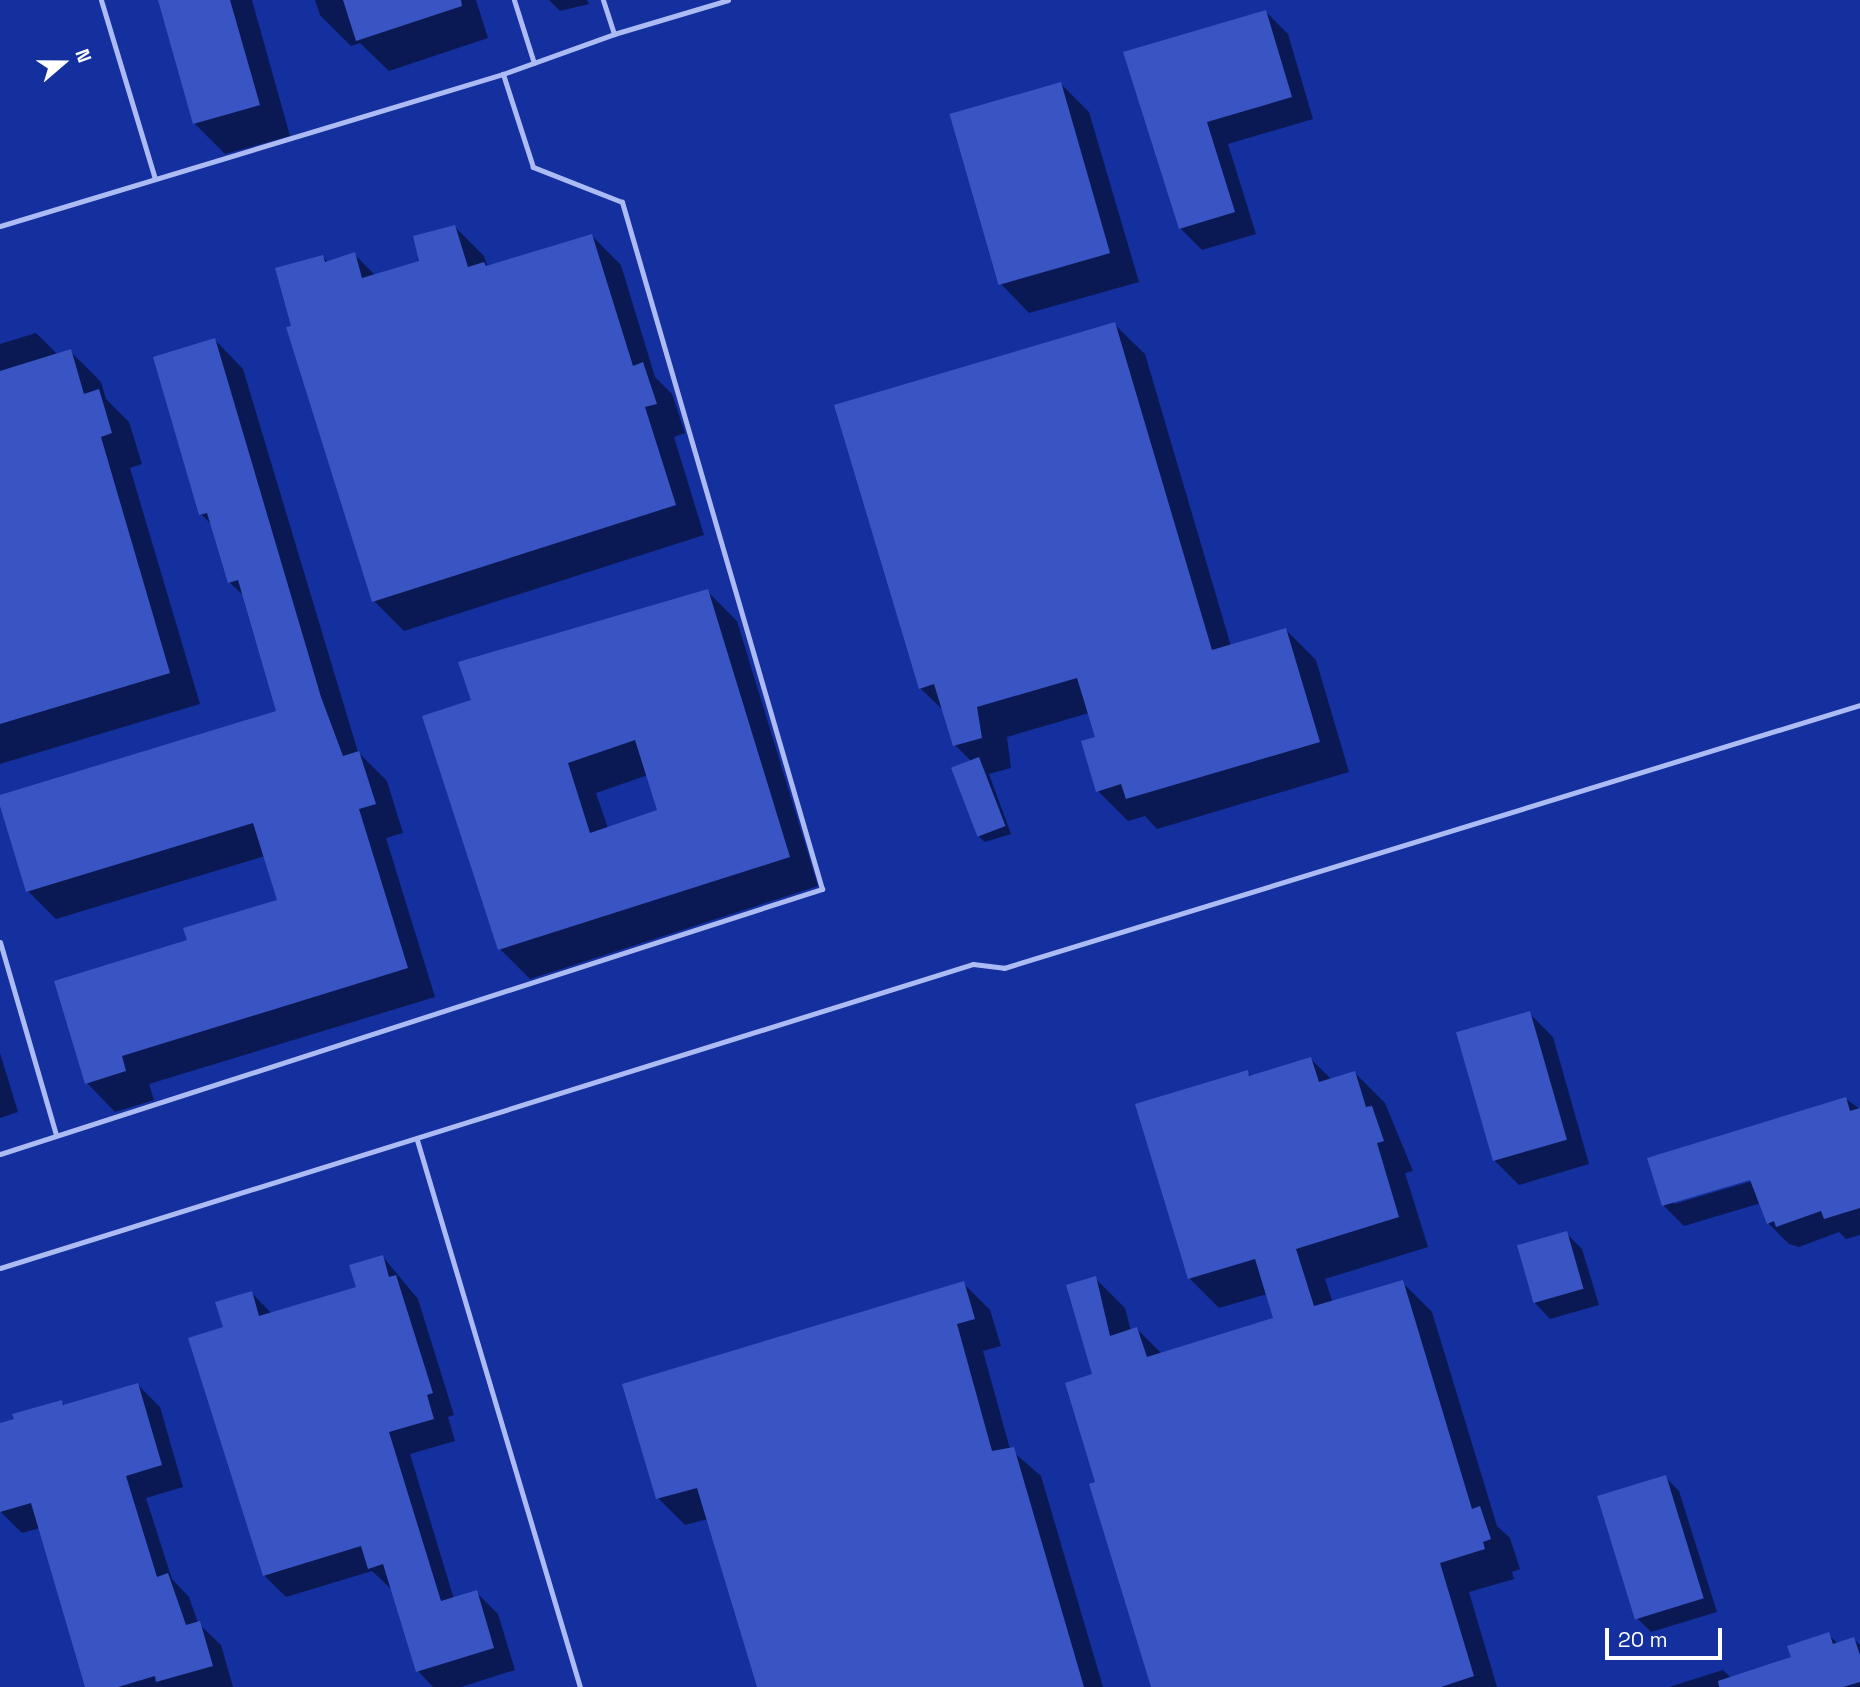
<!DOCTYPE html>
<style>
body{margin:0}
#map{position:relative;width:1860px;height:1687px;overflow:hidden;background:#142f9e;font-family:"Space Grotesk",sans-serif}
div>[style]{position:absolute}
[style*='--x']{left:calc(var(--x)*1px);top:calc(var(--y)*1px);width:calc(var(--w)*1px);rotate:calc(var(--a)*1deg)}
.shadow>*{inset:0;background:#0007}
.building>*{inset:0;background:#3955c4;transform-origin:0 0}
.service>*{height:5px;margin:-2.5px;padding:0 2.5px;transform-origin:2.5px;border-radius:2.5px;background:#acbbf4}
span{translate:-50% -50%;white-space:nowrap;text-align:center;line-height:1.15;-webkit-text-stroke:5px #142f9e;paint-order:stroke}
.north{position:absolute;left:28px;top:28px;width:70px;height:70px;-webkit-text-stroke:5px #142f9e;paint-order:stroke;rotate:70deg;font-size:19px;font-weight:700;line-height:28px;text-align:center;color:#fff}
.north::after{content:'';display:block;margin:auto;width:24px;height:32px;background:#fff;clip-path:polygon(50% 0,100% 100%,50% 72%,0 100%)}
.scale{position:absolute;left:1605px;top:1628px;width:117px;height:32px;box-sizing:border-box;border:4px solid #fff;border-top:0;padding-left:9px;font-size:21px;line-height:24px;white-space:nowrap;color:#fff;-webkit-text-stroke:5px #142f9e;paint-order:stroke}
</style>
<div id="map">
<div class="shadow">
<div style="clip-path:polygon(160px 0,252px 0,290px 136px,225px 154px,194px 123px)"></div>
<div style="clip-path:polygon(315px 0,476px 0,488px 38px,389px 71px,360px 43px,351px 46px,320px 15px)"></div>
<div style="clip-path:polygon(549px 0,587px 0,589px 4px,560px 11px)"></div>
<div style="clip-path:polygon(1266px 12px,1288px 34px,1313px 119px,1228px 144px,1256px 234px,1202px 250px,1180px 228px,1125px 53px)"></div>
<div style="clip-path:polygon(1061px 84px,1089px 112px,1139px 282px,1029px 313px,1001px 284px)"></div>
<div style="clip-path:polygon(455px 227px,484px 256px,488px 268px,592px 236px,621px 265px,655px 377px,672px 394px,685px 433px,674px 437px,704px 535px,404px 631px,374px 601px,293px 327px,323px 257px,329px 263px,354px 254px,376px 276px,421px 262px)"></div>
<div style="clip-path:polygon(1114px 324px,1145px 354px,1231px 646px,1286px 630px,1316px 660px,1349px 772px,1157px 829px,1145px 816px,1128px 821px,1098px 791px,1097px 738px,1089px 713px,1007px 737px,1011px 768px,989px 774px,1011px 834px,985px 842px,977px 835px,972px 762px,955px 745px,945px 712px,920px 688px)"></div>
<div style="clip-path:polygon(36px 333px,58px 355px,70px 351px,101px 382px,106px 399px,129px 422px,142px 464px,130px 468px,200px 704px,0 764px,0 344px)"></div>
<div style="clip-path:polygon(215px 340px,243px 369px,358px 752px,387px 781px,403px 833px,386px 838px,435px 997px,149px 1084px,154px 1100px,115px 1112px,87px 1083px,189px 941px,279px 902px,265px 856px,56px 919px,28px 891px,0 797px,278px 712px,245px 597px,229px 582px,212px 525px,201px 514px)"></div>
<div style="clip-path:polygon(evenodd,707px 591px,737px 621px,818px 886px,530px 979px,500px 949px,473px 701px,707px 591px,648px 775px,659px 811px,608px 828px,596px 793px,648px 775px)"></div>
<div style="clip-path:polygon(1529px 1013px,1553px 1037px,1589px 1164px,1519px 1185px,1495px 1161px)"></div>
<div style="clip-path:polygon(0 1053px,18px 1112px,0 1118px)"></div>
<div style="clip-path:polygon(1311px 1059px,1332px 1080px,1355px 1073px,1385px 1103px,1413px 1171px,1405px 1173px,1428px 1247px,1325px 1279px,1333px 1303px,1402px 1282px,1432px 1312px,1497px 1526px,1510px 1538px,1520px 1569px,1512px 1572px,1514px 1579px,1469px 1592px,1497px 1687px,1162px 1687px,1097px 1483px,1095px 1278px,1125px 1308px,1131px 1331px,1137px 1329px,1162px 1354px,1275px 1319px,1267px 1294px,1219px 1308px,1189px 1278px,1247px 1072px,1252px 1077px)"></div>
<div style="clip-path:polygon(evenodd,1846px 1099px,1860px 1109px,1860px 1235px,1846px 1239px,1839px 1232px,1799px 1247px,1789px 1244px,1768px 1223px,1761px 1203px,1684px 1226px,1663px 1205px,1846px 1099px,1758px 1175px,1759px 1179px,1674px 1204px,1674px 1201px,1758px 1175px)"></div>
<div style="clip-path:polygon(1566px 1233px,1582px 1249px,1599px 1305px,1550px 1319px,1535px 1303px)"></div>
<div style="clip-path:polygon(383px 1257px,418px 1299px,454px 1415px,448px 1417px,455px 1441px,410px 1454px,454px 1599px,476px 1592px,498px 1614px,515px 1670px,461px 1687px,433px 1687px,418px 1671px,392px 1590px,372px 1571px,286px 1597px,264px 1575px,225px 1328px,251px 1292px,272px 1314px,358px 1288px)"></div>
<div style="clip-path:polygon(963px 1283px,990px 1310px,1001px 1346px,983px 1351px,1010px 1449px,1041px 1476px,1103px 1687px,759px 1687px,708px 1519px,685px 1525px,658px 1498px)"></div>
<div style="clip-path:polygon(138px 1385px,160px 1407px,183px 1487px,146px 1498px,172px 1579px,189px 1597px,198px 1623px,221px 1645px,233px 1687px,87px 1687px,40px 1528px,22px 1533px,0 1511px,0 1425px,61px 1402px,66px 1406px)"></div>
<div style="clip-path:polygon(1665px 1477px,1679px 1491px,1717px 1612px,1651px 1632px,1637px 1618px)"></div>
<div style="clip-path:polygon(1828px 1634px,1838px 1644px,1854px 1639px,1860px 1645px,1860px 1687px,1669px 1687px,1723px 1670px,1731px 1678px,1793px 1658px)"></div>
</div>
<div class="building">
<div style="clip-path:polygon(158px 0,230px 0,260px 105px,193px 124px)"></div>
<div style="clip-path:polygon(343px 0,461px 0,462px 6px,356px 41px)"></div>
<div style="clip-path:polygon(1266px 10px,1292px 97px,1207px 122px,1235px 212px,1179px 229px,1123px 52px)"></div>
<div style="left:1061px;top:82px;width:178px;height:116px;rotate:74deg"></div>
<div style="clip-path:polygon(455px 225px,468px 267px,484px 262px,486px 266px,592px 234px,633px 366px,643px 362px,657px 404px,645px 407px,676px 505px,372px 602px,286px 327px,291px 326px,275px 268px,323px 255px,325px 262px,355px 252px,362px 278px,419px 261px,413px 236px)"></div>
<div style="clip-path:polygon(1115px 322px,1212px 650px,1286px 628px,1320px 742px,1126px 799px,1121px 784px,1096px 792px,1081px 741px,1095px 737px,1077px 678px,977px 707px,982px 738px,953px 746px,934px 684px,919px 689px,834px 405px)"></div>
<div style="clip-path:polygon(215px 338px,321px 697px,343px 756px,359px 751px,376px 804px,359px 809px,408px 968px,122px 1056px,126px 1071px,85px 1084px,54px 981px,187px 940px,183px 928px,277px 900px,253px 823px,26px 892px,0 806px,0 795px,276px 711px,238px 580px,228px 583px,207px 513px,199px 515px,153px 357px)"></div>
<div style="clip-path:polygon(71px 349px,84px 394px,99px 389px,112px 433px,101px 437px,170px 673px,0 724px,0 371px)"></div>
<div style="clip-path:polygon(evenodd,708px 589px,790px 857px,498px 950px,422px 716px,471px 700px,458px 662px,708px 589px,635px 740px,657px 810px,590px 833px,568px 763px,635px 740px)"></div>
<div style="left:979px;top:757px;width:74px;height:30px;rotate:69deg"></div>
<div style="left:1530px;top:1011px;width:134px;height:77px;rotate:74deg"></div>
<div style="clip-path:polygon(1311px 1057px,1319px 1082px,1355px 1071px,1366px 1107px,1372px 1106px,1384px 1141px,1377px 1143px,1399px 1217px,1296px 1249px,1314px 1306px,1403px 1280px,1472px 1509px,1480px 1506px,1491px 1539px,1483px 1542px,1485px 1549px,1440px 1563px,1474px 1676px,1441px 1687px,1151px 1687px,1089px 1484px,1095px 1482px,1065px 1383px,1092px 1374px,1066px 1285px,1096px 1276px,1110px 1336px,1137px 1327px,1147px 1357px,1273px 1318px,1255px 1259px,1188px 1279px,1135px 1104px,1248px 1070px,1249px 1076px)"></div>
<div style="clip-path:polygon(1846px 1097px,1850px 1111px,1860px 1108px,1860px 1208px,1824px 1219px,1821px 1211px,1776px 1227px,1774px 1221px,1767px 1224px,1750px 1180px,1662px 1206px,1647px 1158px)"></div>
<div style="left:1567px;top:1231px;width:60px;height:52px;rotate:74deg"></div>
<div style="clip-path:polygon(383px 1255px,389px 1277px,396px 1275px,433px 1393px,427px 1395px,434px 1419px,389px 1432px,441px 1601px,477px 1590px,494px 1648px,416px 1672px,383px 1564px,368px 1569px,361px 1546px,263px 1576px,188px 1338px,223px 1327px,215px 1302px,252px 1291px,259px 1316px,356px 1287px,349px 1265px)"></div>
<div style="clip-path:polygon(964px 1281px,975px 1319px,957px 1324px,992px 1451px,1014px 1447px,1084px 1687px,757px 1687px,697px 1488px,656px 1499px,622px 1384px)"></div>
<div style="clip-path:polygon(138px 1383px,162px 1465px,126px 1476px,157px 1577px,168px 1573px,186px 1625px,200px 1621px,213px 1666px,156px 1682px,155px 1676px,118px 1687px,85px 1687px,31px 1503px,0 1512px,0 1423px,14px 1419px,12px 1414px,62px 1400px,63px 1405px)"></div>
<div style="left:1666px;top:1475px;width:129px;height:72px;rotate:73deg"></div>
<div style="clip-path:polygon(1829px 1632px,1833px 1644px,1854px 1637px,1860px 1655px,1860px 1682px,1843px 1687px,1719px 1687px,1718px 1681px,1791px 1657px,1787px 1646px)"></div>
</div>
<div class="service">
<div style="--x:101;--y:0;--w:187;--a:73.2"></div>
<div style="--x:514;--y:0;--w:66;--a:72.4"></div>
<div style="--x:603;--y:0;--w:36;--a:72"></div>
<div style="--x:614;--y:34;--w:119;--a:-16.6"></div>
<div style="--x:0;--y:226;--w:525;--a:-16.81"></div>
<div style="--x:503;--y:74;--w:118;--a:-19.8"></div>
<div style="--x:0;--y:942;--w:201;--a:73.8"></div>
<div style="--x:417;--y:1140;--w:571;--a:73.41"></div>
<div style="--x:0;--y:1154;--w:864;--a:-17.87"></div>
<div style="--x:822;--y:889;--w:716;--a:-106.23"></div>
<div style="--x:622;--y:202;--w:96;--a:-158.5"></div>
<div style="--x:533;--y:167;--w:98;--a:-107.9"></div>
<div style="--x:0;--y:1268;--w:1019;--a:-17.35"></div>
<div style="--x:973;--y:964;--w:31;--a:7"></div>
<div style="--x:1004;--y:968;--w:895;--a:-17.08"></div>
</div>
<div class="north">N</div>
<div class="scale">20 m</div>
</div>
